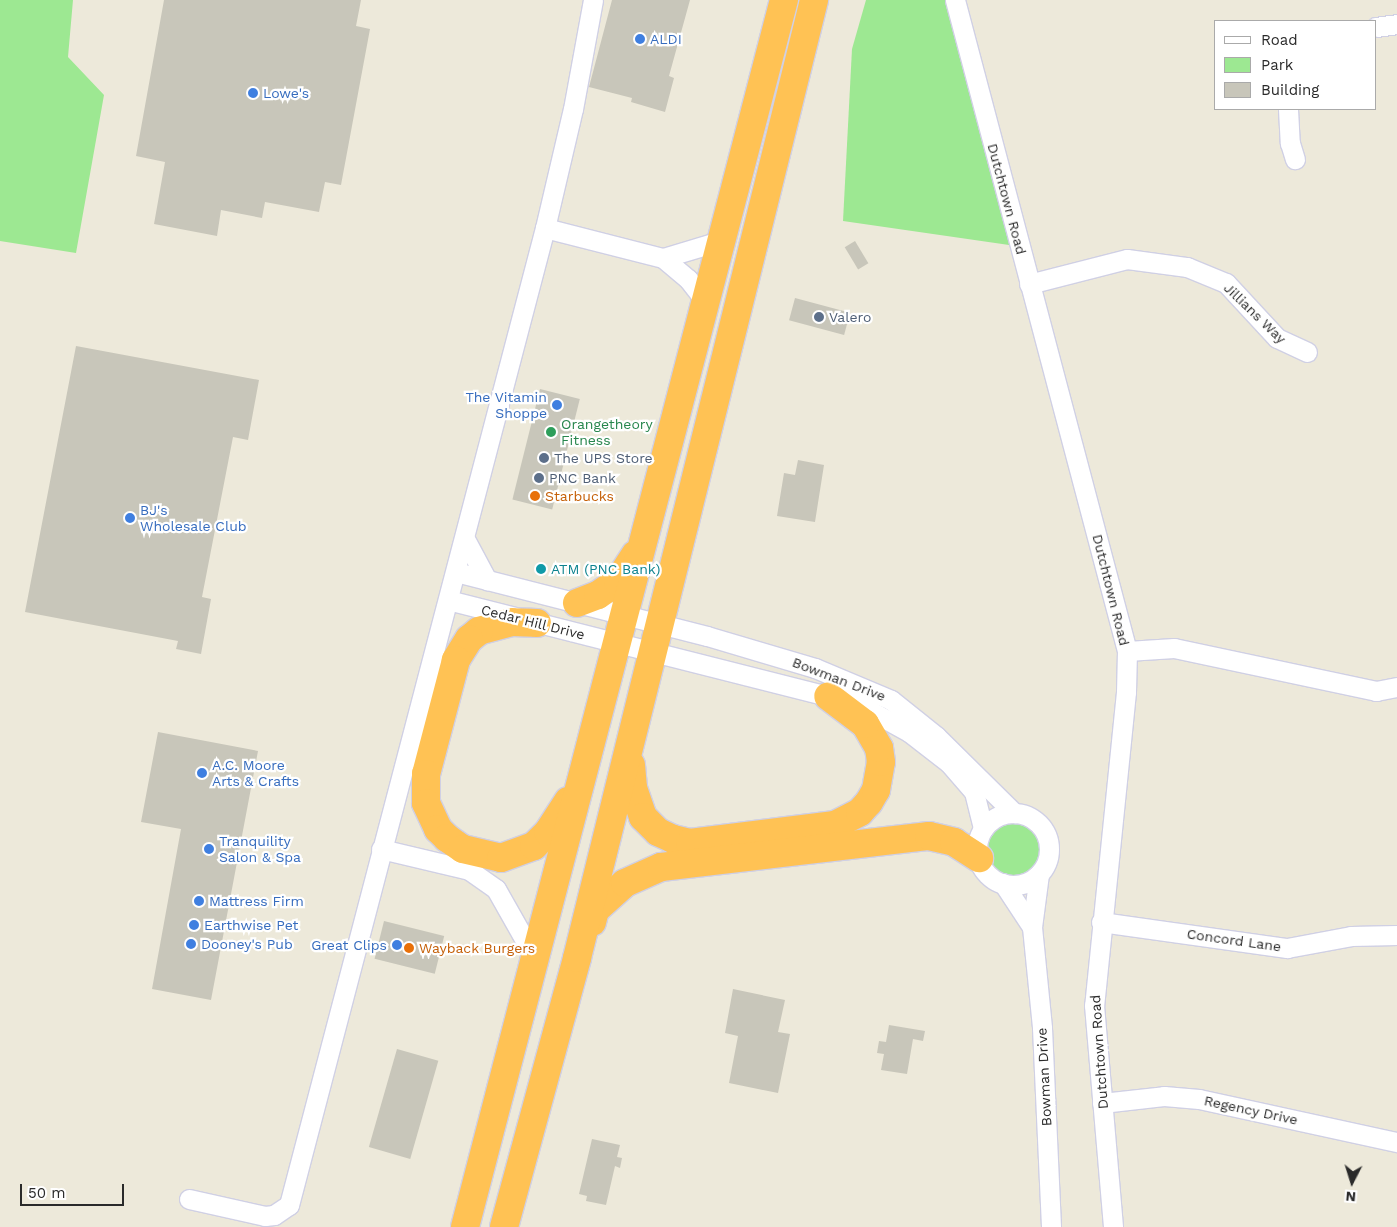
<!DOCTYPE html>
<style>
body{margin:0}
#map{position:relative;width:1397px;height:1227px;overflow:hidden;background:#ede9da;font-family:"Work Sans",sans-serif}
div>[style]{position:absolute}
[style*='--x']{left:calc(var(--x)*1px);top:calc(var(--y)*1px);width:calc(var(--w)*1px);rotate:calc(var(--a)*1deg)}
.green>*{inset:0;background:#9de892}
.round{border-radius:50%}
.building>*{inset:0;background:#c8c6ba;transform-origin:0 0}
.roads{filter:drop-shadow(1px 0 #d0d0e4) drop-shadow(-1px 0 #d0d0e4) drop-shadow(0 1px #d0d0e4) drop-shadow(0 -1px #d0d0e4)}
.minor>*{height:19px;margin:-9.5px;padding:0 9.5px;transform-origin:9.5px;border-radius:9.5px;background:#fff}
.minor>.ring{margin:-9.5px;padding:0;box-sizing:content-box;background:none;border:19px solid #fff;border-radius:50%}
.highway>*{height:28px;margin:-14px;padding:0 14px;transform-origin:14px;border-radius:14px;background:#ffc254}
.dots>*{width:14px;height:14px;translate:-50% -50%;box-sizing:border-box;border:2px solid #fff;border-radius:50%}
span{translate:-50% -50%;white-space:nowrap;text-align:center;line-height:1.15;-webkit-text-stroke:4.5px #fff;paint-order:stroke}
.shop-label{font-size:14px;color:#366cbe}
.left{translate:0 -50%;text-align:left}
.right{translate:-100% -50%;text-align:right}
.street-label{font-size:14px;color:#2a2a2a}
.service-label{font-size:14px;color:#4e5e75}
.leisure-label{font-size:14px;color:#27864d}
.food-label{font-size:14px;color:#c56008}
.culture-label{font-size:14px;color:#0d838f}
.legend{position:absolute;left:1214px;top:20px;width:162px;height:90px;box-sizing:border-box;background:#fff;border:1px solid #aaa;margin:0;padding:6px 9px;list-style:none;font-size:15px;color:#2a2a2a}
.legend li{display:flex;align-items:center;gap:10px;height:25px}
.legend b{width:25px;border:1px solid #aaa}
.north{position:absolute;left:1327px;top:1157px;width:50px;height:50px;-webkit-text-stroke:4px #fff;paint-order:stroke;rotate:185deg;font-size:14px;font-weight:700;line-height:20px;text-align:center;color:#2a2a2a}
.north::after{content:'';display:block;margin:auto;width:18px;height:22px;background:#2a2a2a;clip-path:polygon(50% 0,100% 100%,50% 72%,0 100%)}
.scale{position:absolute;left:20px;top:1184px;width:104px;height:22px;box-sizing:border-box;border:2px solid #2a2a2a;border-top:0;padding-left:6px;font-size:15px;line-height:18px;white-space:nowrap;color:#2a2a2a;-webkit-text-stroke:4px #fff;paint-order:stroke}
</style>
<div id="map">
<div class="green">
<div style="clip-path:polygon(0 0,73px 0,68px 57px,104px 95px,76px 253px,0 241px)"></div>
<div style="clip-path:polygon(866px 0,951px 0,1016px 246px,843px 221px,852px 49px)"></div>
<div class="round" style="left:978px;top:812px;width:72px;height:72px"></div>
</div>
<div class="building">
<div style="clip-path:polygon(164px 0,361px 0,356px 26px,370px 29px,341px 185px,325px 182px,319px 212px,265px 202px,262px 218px,221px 210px,217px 236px,154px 224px,165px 162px,136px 156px)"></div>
<div style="clip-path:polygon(612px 0,690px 0,669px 76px,674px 78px,665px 112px,631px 102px,632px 98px,589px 87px)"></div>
<div style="left:855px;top:241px;width:26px;height:12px;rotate:59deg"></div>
<div style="left:795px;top:298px;width:57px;height:23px;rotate:15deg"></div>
<div style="clip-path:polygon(76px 346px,259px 380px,248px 440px,233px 437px,202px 597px,211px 599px,201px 654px,176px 649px,178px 641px,25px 612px)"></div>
<div style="left:540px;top:389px;width:41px;height:114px;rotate:14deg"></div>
<div style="clip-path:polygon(798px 460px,824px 465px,815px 522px,777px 516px,784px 473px,795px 475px)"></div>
<div style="clip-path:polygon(158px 732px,258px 751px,211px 1000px,152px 989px,181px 829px,141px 822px)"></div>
<div style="left:384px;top:921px;width:62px;height:39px;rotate:14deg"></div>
<div style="clip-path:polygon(733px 989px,785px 1000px,778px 1032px,790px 1034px,778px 1093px,729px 1083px,738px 1036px,725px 1033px)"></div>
<div style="clip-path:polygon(889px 1025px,925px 1031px,923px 1041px,913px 1039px,907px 1074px,881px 1070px,884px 1054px,877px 1053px,879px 1041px,886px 1042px)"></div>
<div style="left:397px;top:1049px;width:43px;height:102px;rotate:16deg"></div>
<div style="clip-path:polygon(592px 1139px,620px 1145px,617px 1157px,622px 1158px,620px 1168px,615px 1166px,606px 1205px,586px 1201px,587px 1196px,579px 1194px)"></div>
</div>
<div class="roads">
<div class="minor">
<div style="--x:955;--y:0;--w:673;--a:75.2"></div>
<div style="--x:1127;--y:651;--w:41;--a:91.4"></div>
<div style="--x:1126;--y:692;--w:315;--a:95.8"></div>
<div style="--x:1094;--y:1005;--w:223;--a:85.1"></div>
<div style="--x:1376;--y:27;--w:21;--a:-8"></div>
<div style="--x:1288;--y:109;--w:34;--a:87"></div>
<div style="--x:1290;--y:143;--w:17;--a:73"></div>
<div style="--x:545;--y:228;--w:122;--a:14.3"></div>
<div style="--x:663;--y:258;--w:33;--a:40"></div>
<div style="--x:688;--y:279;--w:31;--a:52"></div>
<div style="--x:663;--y:258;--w:63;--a:-16.7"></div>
<div style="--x:1029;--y:284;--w:101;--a:-14.3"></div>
<div style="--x:1127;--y:259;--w:61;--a:7.6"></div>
<div style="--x:1187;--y:267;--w:42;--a:22.3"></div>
<div style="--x:1226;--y:283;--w:75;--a:47.2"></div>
<div style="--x:1277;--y:338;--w:33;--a:25"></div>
<div style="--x:465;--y:539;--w:47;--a:61.8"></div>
<div style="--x:456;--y:572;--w:259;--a:14.3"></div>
<div style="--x:707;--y:636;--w:113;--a:16.5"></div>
<div style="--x:815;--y:668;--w:82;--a:22.8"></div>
<div style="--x:891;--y:700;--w:58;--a:38.7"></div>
<div style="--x:936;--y:736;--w:110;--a:44.6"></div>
<div style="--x:448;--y:600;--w:423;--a:14.2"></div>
<div style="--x:858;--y:704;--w:58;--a:28.8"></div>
<div style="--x:909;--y:732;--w:51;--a:37.8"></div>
<div style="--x:949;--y:763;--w:38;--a:49"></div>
<div style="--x:974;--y:792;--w:38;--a:76"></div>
<div style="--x:1127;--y:651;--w:47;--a:-3.7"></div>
<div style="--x:1174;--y:648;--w:207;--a:12"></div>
<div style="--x:1376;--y:691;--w:21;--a:-11"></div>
<div class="ring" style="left:977px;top:813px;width:53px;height:53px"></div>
<div style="--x:381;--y:849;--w:90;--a:13.4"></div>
<div style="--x:469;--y:870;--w:33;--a:35"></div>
<div style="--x:496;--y:889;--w:79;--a:60.5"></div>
<div style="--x:1039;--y:874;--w:53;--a:97.5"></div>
<div style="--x:1032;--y:927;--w:101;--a:84.3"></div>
<div style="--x:1042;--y:1028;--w:199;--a:87.4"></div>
<div style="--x:1003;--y:883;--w:53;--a:56.6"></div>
<div style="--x:1101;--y:922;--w:188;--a:8"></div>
<div style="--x:1287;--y:948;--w:65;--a:-10.6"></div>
<div style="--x:1351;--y:936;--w:46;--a:-1.2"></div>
<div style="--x:1102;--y:1103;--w:62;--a:-6.4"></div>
<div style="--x:1164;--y:1096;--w:35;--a:5"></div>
<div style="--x:1199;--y:1099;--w:203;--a:12.3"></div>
<div style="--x:189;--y:1199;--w:78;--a:12.6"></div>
<div style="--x:265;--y:1216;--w:9;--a:-6"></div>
<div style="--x:274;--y:1215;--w:18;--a:-34"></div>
<div style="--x:289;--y:1205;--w:1010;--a:-75.32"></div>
<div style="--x:545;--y:228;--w:122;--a:-76.8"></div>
<div style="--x:573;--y:109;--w:111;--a:-79.6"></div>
</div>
<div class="highway">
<div style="--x:577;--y:603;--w:22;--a:-21"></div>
<div style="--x:598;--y:595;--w:24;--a:-35"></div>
<div style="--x:618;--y:581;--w:31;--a:-57"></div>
<div style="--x:537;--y:623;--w:25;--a:-178"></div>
<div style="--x:512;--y:622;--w:34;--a:165"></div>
<div style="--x:479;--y:631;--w:13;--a:141"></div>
<div style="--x:469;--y:639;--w:25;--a:122"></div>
<div style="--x:456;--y:660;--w:118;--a:104.7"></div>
<div style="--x:426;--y:774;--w:29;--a:90"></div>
<div style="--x:426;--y:803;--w:29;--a:65"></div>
<div style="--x:438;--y:829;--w:13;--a:45"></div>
<div style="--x:447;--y:838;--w:19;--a:35"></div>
<div style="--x:463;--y:849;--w:39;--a:13"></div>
<div style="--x:501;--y:858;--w:35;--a:-20"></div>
<div style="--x:534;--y:846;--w:20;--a:-45"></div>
<div style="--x:548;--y:832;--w:37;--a:-57"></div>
<div style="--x:631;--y:765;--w:23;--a:85"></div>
<div style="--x:633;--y:788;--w:31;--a:71"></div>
<div style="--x:643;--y:817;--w:21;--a:45"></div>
<div style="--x:658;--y:832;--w:17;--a:25"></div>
<div style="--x:673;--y:839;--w:17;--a:13"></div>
<div style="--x:690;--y:843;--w:146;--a:-7.1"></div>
<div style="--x:835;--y:825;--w:28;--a:-27"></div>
<div style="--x:860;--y:812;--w:13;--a:-48"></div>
<div style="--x:869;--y:802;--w:14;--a:-60"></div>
<div style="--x:876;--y:790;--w:28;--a:-80"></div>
<div style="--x:881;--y:762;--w:14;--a:-98"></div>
<div style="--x:879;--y:748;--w:28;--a:-120"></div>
<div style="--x:865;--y:724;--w:46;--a:-142.9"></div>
<div style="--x:592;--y:922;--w:12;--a:-76"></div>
<div style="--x:595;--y:910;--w:40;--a:-42"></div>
<div style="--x:625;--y:883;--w:39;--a:-24"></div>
<div style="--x:661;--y:867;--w:270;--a:-6.6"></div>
<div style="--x:929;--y:836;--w:26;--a:13"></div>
<div style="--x:954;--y:842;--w:30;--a:33"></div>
<div style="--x:465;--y:1227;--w:1268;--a:-75.43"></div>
<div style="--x:504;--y:1227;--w:279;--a:-74.8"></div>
<div style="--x:577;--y:958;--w:987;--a:-76.1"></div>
</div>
</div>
<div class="dots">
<div style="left:640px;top:39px;background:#3f7fe0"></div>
<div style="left:253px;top:93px;background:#3f7fe0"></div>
<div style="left:819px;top:317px;background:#5c6f8a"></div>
<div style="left:557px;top:405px;background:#3f7fe0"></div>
<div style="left:551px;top:432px;background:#2e9e5b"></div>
<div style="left:544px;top:458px;background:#5c6f8a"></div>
<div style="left:539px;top:478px;background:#5c6f8a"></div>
<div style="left:535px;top:496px;background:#e8710a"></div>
<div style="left:130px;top:518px;background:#3f7fe0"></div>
<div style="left:541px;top:569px;background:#0f9aa8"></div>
<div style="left:202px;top:773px;background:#3f7fe0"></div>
<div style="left:209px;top:849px;background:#3f7fe0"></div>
<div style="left:199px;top:901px;background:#3f7fe0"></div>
<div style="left:194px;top:925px;background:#3f7fe0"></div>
<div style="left:191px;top:944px;background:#3f7fe0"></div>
<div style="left:397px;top:945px;background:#3f7fe0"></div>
<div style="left:409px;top:948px;background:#e8710a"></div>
</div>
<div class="shop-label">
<span class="left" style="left:650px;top:39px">ALDI</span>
<span class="left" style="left:263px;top:93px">Lowe's</span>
<span class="right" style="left:547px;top:405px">The Vitamin<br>Shoppe</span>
<span class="left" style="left:140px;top:518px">BJ's<br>Wholesale Club</span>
<span class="left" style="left:212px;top:773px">A.C. Moore<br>Arts &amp; Crafts</span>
<span class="left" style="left:219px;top:849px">Tranquility<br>Salon &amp; Spa</span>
<span class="left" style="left:209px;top:901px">Mattress Firm</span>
<span class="left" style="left:204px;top:925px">Earthwise Pet</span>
<span class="left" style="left:201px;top:944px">Dooney's Pub</span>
<span class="right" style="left:387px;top:945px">Great Clips</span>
</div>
<div class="street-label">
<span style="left:1007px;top:199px;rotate:75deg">Dutchtown Road</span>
<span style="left:1255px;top:313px;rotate:44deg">Jillians Way</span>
<span style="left:1111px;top:590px;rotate:76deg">Dutchtown Road</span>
<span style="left:533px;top:622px;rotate:14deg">Cedar Hill Drive</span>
<span style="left:839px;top:679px;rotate:21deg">Bowman Drive</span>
<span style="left:1234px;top:940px;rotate:8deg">Concord Lane</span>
<span style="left:1099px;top:1052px;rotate:-94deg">Dutchtown Road</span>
<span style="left:1044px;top:1077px;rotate:-93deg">Bowman Drive</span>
<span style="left:1251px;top:1110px;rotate:12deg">Regency Drive</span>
</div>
<div class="service-label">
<span class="left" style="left:829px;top:317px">Valero</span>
<span class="left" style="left:554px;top:458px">The UPS Store</span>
<span class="left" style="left:549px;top:478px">PNC Bank</span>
</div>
<div class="leisure-label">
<span class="left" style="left:561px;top:432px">Orangetheory<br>Fitness</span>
</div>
<div class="food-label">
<span class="left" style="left:545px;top:496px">Starbucks</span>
<span class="left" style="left:419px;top:948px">Wayback Burgers</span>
</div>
<div class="culture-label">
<span class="left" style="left:551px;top:569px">ATM (PNC Bank)</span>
</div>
<ul class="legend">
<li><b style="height:6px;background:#fff"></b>Road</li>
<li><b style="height:14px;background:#9de892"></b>Park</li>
<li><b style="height:14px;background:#c8c6ba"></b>Building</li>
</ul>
<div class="north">N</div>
<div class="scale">50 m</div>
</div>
